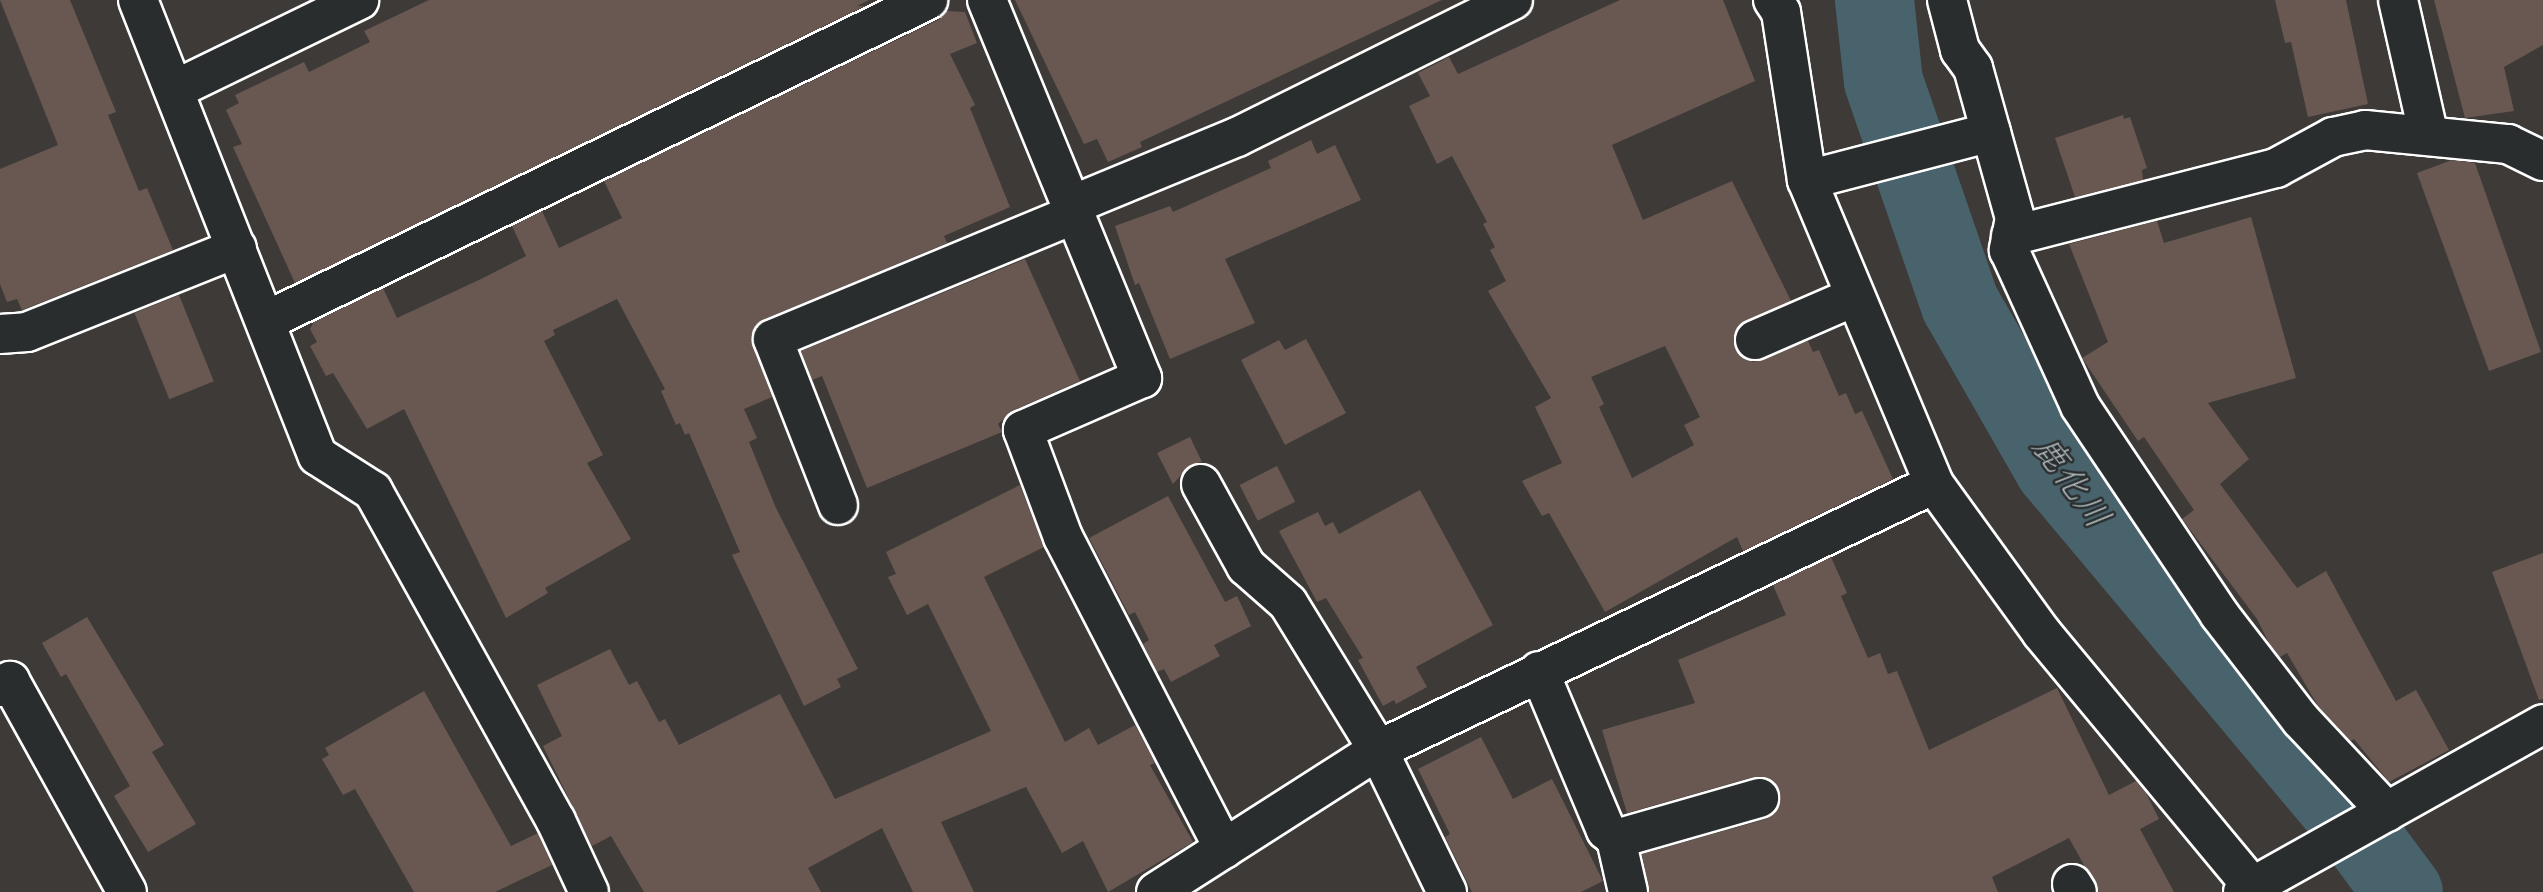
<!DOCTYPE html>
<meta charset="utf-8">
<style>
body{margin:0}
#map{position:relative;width:2543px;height:892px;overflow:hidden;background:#3d3a38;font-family:Caveat,"Klee One",sans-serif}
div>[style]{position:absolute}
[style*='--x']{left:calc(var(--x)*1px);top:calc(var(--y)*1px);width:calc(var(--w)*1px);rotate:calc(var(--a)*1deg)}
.river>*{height:79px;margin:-39.5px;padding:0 39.5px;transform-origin:39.5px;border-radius:39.5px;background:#49636d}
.building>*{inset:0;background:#695851;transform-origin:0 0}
.roads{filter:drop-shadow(2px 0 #fff) drop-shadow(-2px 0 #fff) drop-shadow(0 2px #fff) drop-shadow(0 -2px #fff)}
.minor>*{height:38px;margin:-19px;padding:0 19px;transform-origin:19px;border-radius:19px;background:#2a2d2e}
span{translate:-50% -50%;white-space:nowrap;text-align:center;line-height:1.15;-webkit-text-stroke:5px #2a2d2e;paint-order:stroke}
.water-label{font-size:35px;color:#adb9bd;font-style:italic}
</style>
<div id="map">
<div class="river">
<div style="--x:1874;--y:0;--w:81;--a:83.7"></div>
<div style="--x:1883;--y:81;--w:236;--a:71"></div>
<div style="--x:1960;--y:304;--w:189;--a:60.2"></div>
<div style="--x:2054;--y:468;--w:462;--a:50"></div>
<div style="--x:2351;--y:822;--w:87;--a:53.4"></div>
</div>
<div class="building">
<div style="clip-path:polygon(0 0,70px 0,116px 112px,108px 115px,139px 191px,147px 188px,173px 250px,22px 310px,17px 299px,7px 302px,0 284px,0 169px,58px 145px)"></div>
<div style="clip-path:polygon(429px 0,869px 0,857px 6px,865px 6px,295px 283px,233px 147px,242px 144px,226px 110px,239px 103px,235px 95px,304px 62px,309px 72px,370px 42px,364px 31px)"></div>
<div style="clip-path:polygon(1015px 0,1442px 0,1140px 142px,1142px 147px,1108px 162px,1097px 139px,1084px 144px)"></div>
<div style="clip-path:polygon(evenodd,1620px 0,1723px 0,1755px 81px,1612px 145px,1643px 220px,1732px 181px,1791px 301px,1738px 326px,1735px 349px,1753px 362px,1808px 341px,1813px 352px,1819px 350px,1839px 396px,1846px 393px,1855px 414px,1862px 411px,1893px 479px,1743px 551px,1737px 537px,1605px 612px,1549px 513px,1542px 516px,1522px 481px,1562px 463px,1535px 407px,1551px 398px,1488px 291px,1506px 281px,1490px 250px,1495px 247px,1483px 224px,1487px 222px,1452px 156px,1437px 164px,1409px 106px,1430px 96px,1418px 73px,1449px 57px,1458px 74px,1620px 0,1665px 346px,1700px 417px,1684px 425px,1694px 445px,1632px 478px,1599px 407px,1604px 404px,1591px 377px,1665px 346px)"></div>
<div style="clip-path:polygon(2275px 0,2346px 0,2368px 104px,2308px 117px,2291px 42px,2285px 43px)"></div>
<div style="clip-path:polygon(2434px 0,2543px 0,2543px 45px,2504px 67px,2514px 111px,2465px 118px)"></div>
<div style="clip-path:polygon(947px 11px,965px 12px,977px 43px,950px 54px,975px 105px,970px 108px,1010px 207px,944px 236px,947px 243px,765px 319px,751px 337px,772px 397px,744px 409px,757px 438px,749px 442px,776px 508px,858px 669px,837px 679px,841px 687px,804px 706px,732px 555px,740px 552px,689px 433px,685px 435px,680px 423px,676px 425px,661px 391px,665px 389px,617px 299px,553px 330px,555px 335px,544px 341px,603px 455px,587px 463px,631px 539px,545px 588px,548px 593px,506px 618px,404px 409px,367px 429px,333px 373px,326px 376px,310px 346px,317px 342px,310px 329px,314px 322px,383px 288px,397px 318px,481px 279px,526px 256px,512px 226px,542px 211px,559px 248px,622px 218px,604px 181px,938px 20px)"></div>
<div style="clip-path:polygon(2123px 115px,2124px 119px,2130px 117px,2147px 168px,2142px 170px,2143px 180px,2075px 197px,2055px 138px)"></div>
<div style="clip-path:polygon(1311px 140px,1317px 154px,1335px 145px,1361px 200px,1225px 259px,1255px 323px,1170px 359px,1139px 283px,1135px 285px,1115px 226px,1170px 206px,1173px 212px,1271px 168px,1268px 161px)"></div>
<div style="clip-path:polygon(2452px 160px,2475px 163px,2541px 352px,2489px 371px,2417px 173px)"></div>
<div style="clip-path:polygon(2251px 217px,2296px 378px,2208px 403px,2249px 459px,2220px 484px,2297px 588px,2326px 571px,2396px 701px,2416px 690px,2449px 750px,2389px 782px,2354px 739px,2351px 741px,2318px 706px,2287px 653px,2280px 657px,2269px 643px,2257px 619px,2182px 519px,2194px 510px,2144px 437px,2138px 441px,2082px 358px,2108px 342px,2069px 244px,2157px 221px,2164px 243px)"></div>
<div style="clip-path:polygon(1025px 259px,1080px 381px,1014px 410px,998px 424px,1002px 432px,867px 488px,822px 376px,812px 380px,801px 351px)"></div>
<div style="left:179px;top:295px;width:93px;height:48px;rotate:68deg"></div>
<div style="clip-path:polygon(1306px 339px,1346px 413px,1285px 445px,1241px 360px,1279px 340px,1285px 350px)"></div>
<div style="clip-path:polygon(1190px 437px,1202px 462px,1190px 465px,1173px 484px,1157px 453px)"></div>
<div style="left:1277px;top:466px;width:40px;height:42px;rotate:63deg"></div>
<div style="clip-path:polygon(1020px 485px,1044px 547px,984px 577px,1065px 742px,1089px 728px,1098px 745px,1135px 725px,1155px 763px,1150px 765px,1193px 842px,1108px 892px,1083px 841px,1062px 853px,1026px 787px,941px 822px,974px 892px,913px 892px,882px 828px,808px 868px,821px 892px,644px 892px,611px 836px,592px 846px,543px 746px,562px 736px,537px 685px,610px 649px,629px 685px,637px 681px,659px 722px,665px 719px,679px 745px,780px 694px,835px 799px,991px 731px,928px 604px,907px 615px,888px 577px,896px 574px,886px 552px)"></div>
<div style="clip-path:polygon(1420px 490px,1493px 625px,1416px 667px,1427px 687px,1396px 704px,1394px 700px,1383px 706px,1358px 660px,1363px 658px,1326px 598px,1317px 602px,1279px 531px,1318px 512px,1325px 526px,1333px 522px,1339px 534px)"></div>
<div style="clip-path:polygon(1168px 496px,1225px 602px,1237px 596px,1251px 626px,1214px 645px,1220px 656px,1171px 682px,1164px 669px,1157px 672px,1143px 644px,1149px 640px,1135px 612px,1129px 615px,1089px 538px)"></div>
<div style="clip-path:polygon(2543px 553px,2543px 699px,2539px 700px,2492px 572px)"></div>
<div style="clip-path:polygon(1831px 557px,1847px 593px,1841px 596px,1868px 658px,1880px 653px,1888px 674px,1897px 671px,1929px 750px,2057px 688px,2109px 795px,2136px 781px,2146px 793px,2159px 819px,2140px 829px,2174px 892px,2099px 892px,2069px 838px,1992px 877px,1998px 892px,1649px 892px,1642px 854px,1766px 819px,1775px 813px,1780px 793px,1774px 782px,1753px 777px,1627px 813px,1602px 730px,1695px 703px,1678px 660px,1786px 615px,1773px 585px)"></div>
<div style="clip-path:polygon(87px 617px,164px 745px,152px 752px,196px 824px,148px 852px,114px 796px,130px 786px,66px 674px,61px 677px,42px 643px)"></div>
<div style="clip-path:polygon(424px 691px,511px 846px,538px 833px,552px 865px,495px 892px,414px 892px,355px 789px,343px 795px,322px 759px,329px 755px,325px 748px)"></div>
<div style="clip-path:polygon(1481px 737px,1513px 799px,1552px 779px,1603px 881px,1581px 892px,1472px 892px,1445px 837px,1450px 834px,1418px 769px)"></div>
</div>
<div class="roads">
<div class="minor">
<div style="--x:138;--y:0;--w:490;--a:68.5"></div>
<div style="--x:318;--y:456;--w:65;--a:32.5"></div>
<div style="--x:373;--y:491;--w:377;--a:61"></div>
<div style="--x:556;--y:821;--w:78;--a:65.1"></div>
<div style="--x:987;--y:0;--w:409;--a:67.7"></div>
<div style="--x:1142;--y:378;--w:130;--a:156.4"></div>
<div style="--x:1023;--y:430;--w:114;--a:69.5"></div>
<div style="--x:1063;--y:537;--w:351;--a:62.7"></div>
<div style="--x:1773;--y:0;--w:14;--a:56"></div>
<div style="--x:1781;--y:12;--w:170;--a:81.2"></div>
<div style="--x:1807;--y:180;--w:329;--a:67.3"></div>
<div style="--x:1934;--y:484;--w:183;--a:54.1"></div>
<div style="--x:2041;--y:632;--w:330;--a:50.3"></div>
<div style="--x:1947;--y:0;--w:52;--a:75.4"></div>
<div style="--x:1960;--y:50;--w:22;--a:54"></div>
<div style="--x:1973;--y:68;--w:156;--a:74.4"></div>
<div style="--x:2015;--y:218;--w:33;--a:101"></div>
<div style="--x:2009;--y:250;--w:171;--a:65.5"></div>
<div style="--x:2080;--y:406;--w:250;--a:56.2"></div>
<div style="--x:2219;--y:614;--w:134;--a:52.3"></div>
<div style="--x:2301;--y:720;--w:126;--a:46.9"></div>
<div style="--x:2398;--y:0;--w:139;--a:77.2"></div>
<div style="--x:174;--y:90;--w:206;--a:-25.9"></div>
<div style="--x:1807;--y:180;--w:190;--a:-14.6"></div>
<div style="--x:1072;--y:205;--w:178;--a:-22.4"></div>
<div style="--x:1237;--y:137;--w:308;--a:-26.4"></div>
<div style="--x:2011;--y:236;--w:274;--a:-14.4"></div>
<div style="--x:2276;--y:168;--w:65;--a:-28.5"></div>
<div style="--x:2333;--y:137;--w:33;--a:-12"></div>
<div style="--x:2365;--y:130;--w:144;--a:5.6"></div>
<div style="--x:2508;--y:144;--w:39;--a:26"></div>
<div style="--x:266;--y:321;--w:736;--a:-25.87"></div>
<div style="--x:0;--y:334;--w:27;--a:-4"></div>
<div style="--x:27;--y:332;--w:226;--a:-21.8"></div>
<div style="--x:1755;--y:340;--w:108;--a:-23.5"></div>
<div style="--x:1201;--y:484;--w:94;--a:61.2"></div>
<div style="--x:1246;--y:566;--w:56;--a:41.4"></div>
<div style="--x:1288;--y:603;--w:172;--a:58.5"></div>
<div style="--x:1378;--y:750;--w:158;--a:64.1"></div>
<div style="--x:838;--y:505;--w:178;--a:-111.4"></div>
<div style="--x:773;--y:339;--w:327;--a:-22.5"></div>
<div style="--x:1539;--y:671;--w:173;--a:67.2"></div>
<div style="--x:1606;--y:830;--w:13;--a:42"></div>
<div style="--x:1616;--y:839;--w:149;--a:-16"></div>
<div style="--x:0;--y:687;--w:12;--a:-31"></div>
<div style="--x:10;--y:681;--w:241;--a:61"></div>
<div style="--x:1616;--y:839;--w:54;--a:77.2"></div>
<div style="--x:2072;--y:884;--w:9;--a:58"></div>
<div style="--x:1156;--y:892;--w:264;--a:-32.6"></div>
<div style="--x:1378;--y:750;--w:616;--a:-25.57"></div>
<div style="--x:2243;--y:892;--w:344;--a:-29.2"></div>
</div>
</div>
<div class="water-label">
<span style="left:2071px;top:482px;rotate:54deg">鹿化川</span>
</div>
</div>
